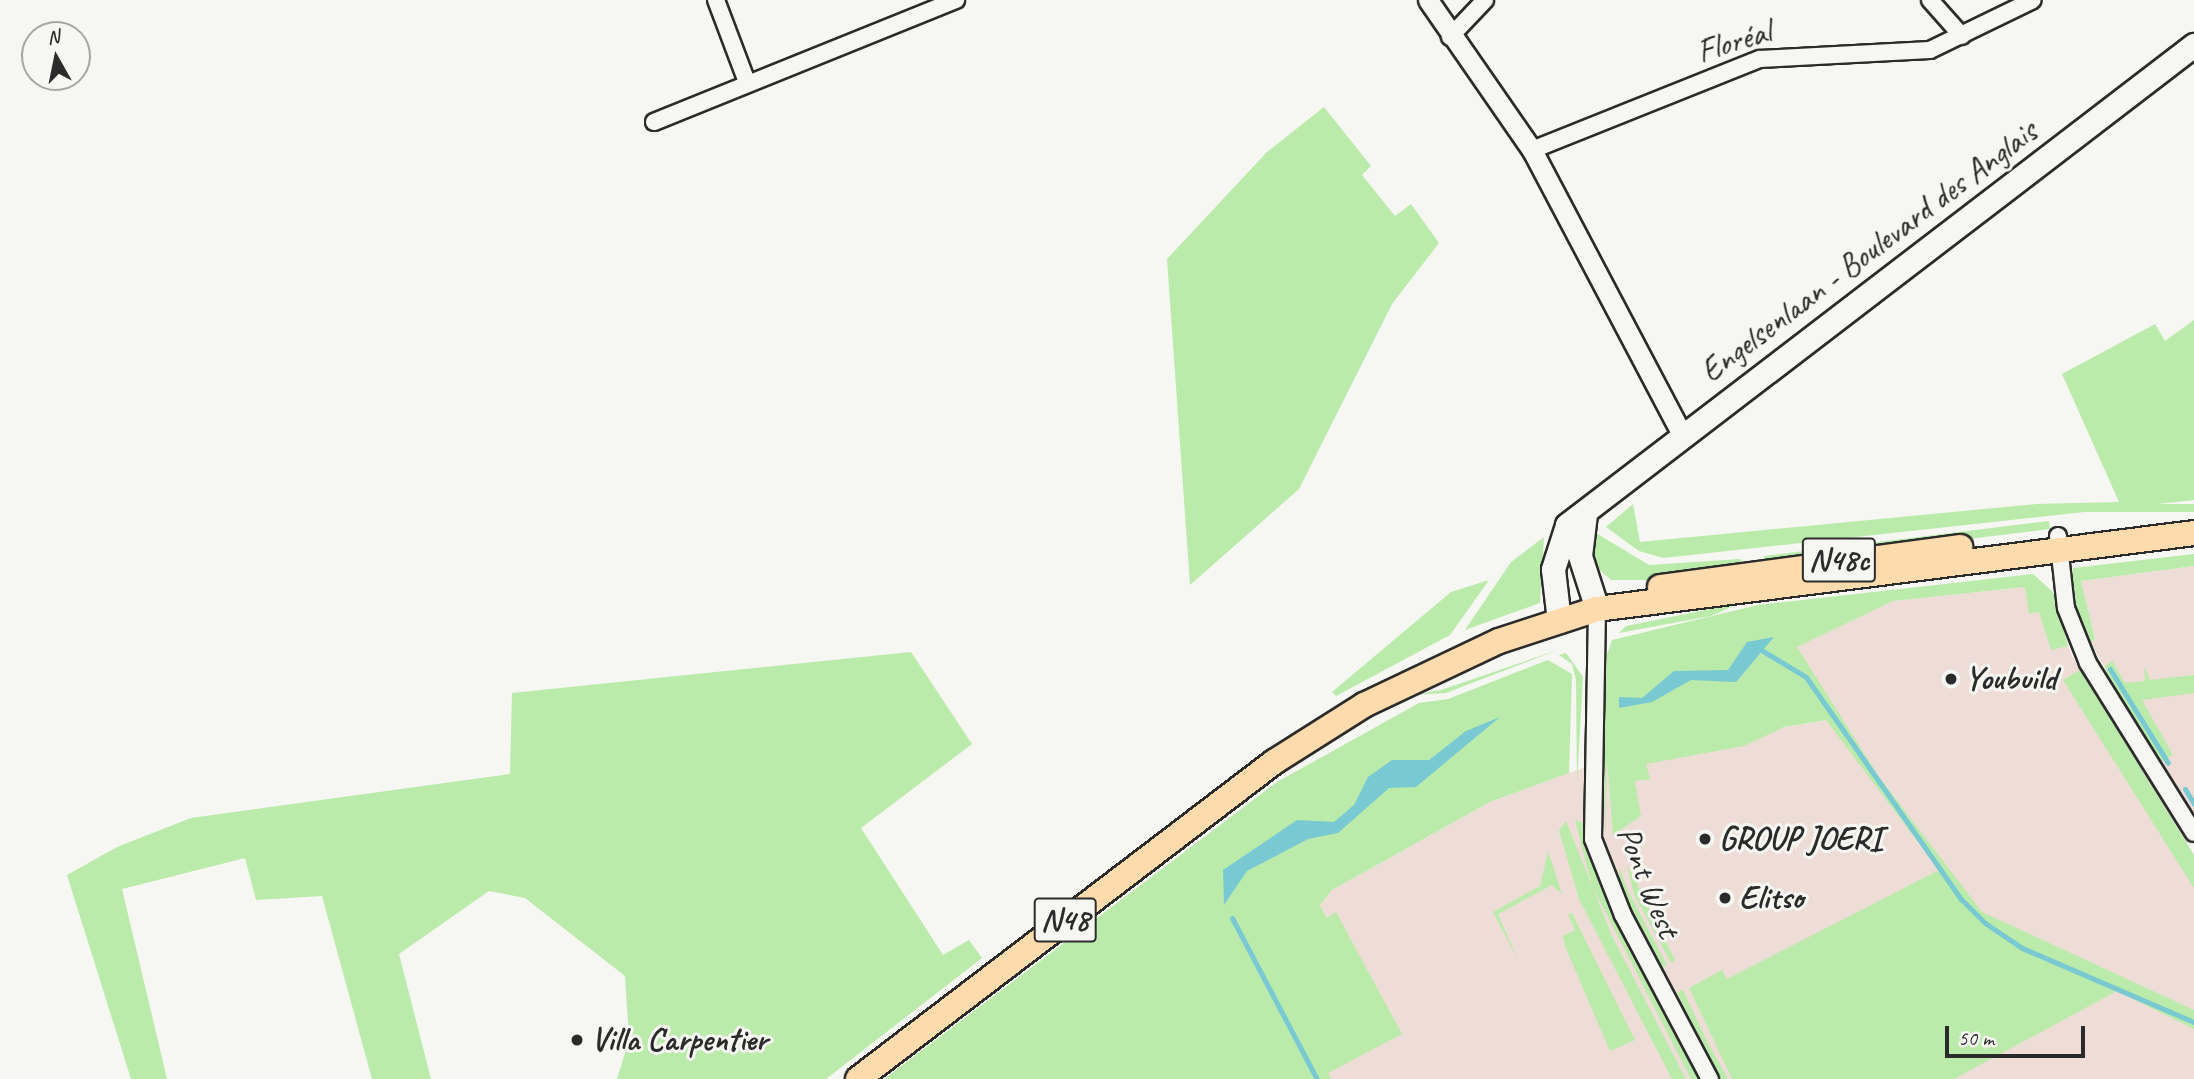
<!DOCTYPE html>
<meta charset="utf-8">
<style>
body{margin:0}
#map{position:relative;width:2194px;height:1079px;overflow:hidden;background:#f6f6f2;font-family:Caveat,sans-serif}
div>[style]{position:absolute}
[style*='--x']{left:calc(var(--x)*1px);top:calc(var(--y)*1px);width:calc(var(--w)*1px);rotate:calc(var(--a)*1deg)}
.built>*{inset:0;background:#eeddd6}
.green>*{inset:0;background:#baebaa;transform-origin:0 0}
.water>*{inset:0;background:#79c9d2}
.stream>*{height:5px;margin:-2.5px;padding:0 2.5px;transform-origin:2.5px;border-radius:2.5px;background:#79c9d2}
.roads{filter:drop-shadow(2px 0 #2b2b2b) drop-shadow(-2px 0 #2b2b2b) drop-shadow(0 2px #2b2b2b) drop-shadow(0 -2px #2b2b2b)}
.minor>*{height:16px;margin:-8px;padding:0 8px;transform-origin:8px;border-radius:8px;background:#f6f6f2}
.tertiary>*{height:19px;margin:-9.5px;padding:0 9.5px;transform-origin:9.5px;border-radius:9.5px;background:#f6f6f2}
.secondary>*{height:23px;margin:-11.5px;padding:0 11.5px;transform-origin:11.5px;border-radius:11.5px;background:#f6f6f2}
.primary>*{height:24px;margin:-12px;padding:0 12px;transform-origin:12px;border-radius:12px;background:#fedbac}
.dots>*{width:19px;height:19px;translate:-50% -50%;box-sizing:border-box;border:4px solid #f6f6f2;border-radius:50%}
span{translate:-50% -50%;white-space:nowrap;text-align:center;line-height:1.15;-webkit-text-stroke:6px #f6f6f2;paint-order:stroke}
.shield-label span{padding:2px 5px;background:#f6f6f2;border:2px solid;border-radius:5px;-webkit-text-stroke-width:0}
.shield-label{font-size:32px;color:#2b2b2b;font-weight:700}
.street-label{font-size:33px;color:#2b2b2b}
.poi-label{font-size:33px;color:#2b2b2b;font-weight:700}
.left{translate:0 -50%;text-align:left}
.north{position:absolute;left:21px;top:21px;width:70px;height:70px;box-sizing:border-box;background:#f6f6f2;border:2px solid #a5a5a2;border-radius:50%;rotate:351deg;font-size:19px;font-weight:700;line-height:28px;text-align:center;color:#2b2b2b}
.north::after{content:'';display:block;margin:auto;width:24px;height:32px;background:#2b2b2b;clip-path:polygon(50% 0,100% 100%,50% 72%,0 100%)}
.scale{position:absolute;left:1945px;top:1026px;width:140px;height:32px;box-sizing:border-box;border:4px solid #2b2b2b;border-top:0;padding-left:9px;font-size:21px;line-height:24px;white-space:nowrap;color:#2b2b2b;-webkit-text-stroke:5px #f6f6f2;paint-order:stroke}
</style>
<div id="map">
<div class="built">
<div style="clip-path:polygon(2194px 566px,2194px 823px,2090px 642px,2095px 639px,2081px 581px)"></div>
<div style="clip-path:polygon(2025px 587px,2055px 609px,2072px 656px,2194px 855px,2194px 1079px,1317px 1079px,1390px 1031px,1320px 905px,1332px 890px,1490px 802px,1569px 773px,1619px 756px,1826px 720px,1785px 652px,1893px 601px)"></div>
</div>
<div class="green">
<div style="clip-path:polygon(1324px 107px,1371px 166px,1362px 175px,1395px 216px,1411px 204px,1439px 243px,1392px 304px,1299px 489px,1190px 585px,1167px 259px,1267px 152px)"></div>
<div style="clip-path:polygon(2194px 320px,2194px 500px,1663px 558px,1639px 551px,1606px 527px,1633px 504px,1640px 542px,2036px 504px,2119px 502px,2062px 374px,2155px 324px,2165px 341px)"></div>
<div style="left:2194px;top:504px;width:8px;height:131px;rotate:90deg"></div>
<div style="left:2049px;top:521px;width:8px;height:287px;rotate:83deg"></div>
<div style="clip-path:polygon(1591px 530px,1649px 565px,1740px 559px,1747px 566px,1659px 580px,1611px 580px,1593px 564px)"></div>
<div style="clip-path:polygon(1544px 537px,1540px 603px,1465px 630px,1511px 562px)"></div>
<div style="clip-path:polygon(2194px 554px,2194px 566px,2081px 581px,2095px 639px,2088px 644px,2072px 593px,2073px 568px)"></div>
<div style="clip-path:polygon(2033px 574px,2053px 592px,2068px 646px,2051px 650px,2039px 612px,2029px 614px,2025px 587px,1893px 601px,1797px 647px,1879px 777px,1982px 912px,2194px 1010px,2194px 1029px,2117px 991px,1954px 1079px,1732px 1079px,1689px 988px,1722px 970px,1727px 979px,1939px 870px,1826px 720px,1784px 727px,1744px 746px,1646px 764px,1650px 779px,1635px 781px,1641px 816px,1613px 835px,1607px 760px,1605px 837px,1603px 666px,1612px 640px,1758px 605px)"></div>
<div style="clip-path:polygon(1489px 580px,1450px 635px,1336px 696px,1332px 692px,1451px 592px)"></div>
<div style="clip-path:polygon(1740px 603px,1711px 616px,1619px 633px,1626px 626px)"></div>
<div style="clip-path:polygon(1558px 650px,1446px 693px,1414px 695px,1441px 690px)"></div>
<div style="clip-path:polygon(911px 652px,972px 744px,861px 828px,943px 955px,969px 940px,982px 958px,826px 1079px,617px 1079px,629px 1040px,625px 976px,525px 898px,489px 891px,399px 954px,431px 1079px,372px 1079px,322px 896px,256px 900px,245px 858px,122px 889px,167px 1079px,131px 1079px,67px 875px,117px 847px,191px 818px,510px 774px,512px 693px)"></div>
<div style="clip-path:polygon(1566px 653px,1583px 677px,1577px 784px,1576px 680px,1572px 664px,1559px 655px)"></div>
<div style="clip-path:polygon(1548px 660px,1572px 674px,1569px 773px,1490px 802px,1332px 890px,1320px 905px,1327px 918px,1336px 912px,1402px 1034px,1328px 1073px,1331px 1079px,884px 1079px,1277px 782px,1419px 703px,1448px 699px)"></div>
<div style="clip-path:polygon(2112px 661px,2125px 683px,2145px 681px,2144px 666px,2150px 680px,2194px 675px,2194px 693px,2142px 700px,2173px 755px,2159px 763px,2108px 675px,2105px 666px)"></div>
<div style="clip-path:polygon(2080px 670px,2194px 855px,2194px 888px,2063px 680px)"></div>
<div style="clip-path:polygon(1575px 820px,1582px 822px,1612px 915px,1698px 1079px,1691px 1079px,1592px 886px)"></div>
<div style="clip-path:polygon(1566px 821px,1612px 936px,1686px 1079px,1672px 1079px,1579px 899px,1559px 830px)"></div>
<div style="clip-path:polygon(1548px 851px,1562px 894px,1552px 885px,1498px 914px,1518px 960px,1493px 912px,1540px 886px)"></div>
<div style="clip-path:polygon(1627px 864px,1675px 960px,1671px 963px,1634px 894px)"></div>
<div style="clip-path:polygon(1619px 866px,1627px 889px,1667px 965px,1662px 967px,1620px 885px)"></div>
<div style="clip-path:polygon(1572px 913px,1635px 1040px,1610px 1051px,1565px 946px,1563px 936px,1575px 930px,1568px 914px)"></div>
<div style="clip-path:polygon(1683px 990px,1706px 1039px,1728px 1079px,1721px 1079px,1677px 993px)"></div>
</div>
<div class="water">
<div style="clip-path:polygon(1774px 637px,1736px 682px,1691px 680px,1652px 702px,1619px 708px,1619px 697px,1642px 698px,1674px 671px,1728px 670px,1747px 642px)"></div>
<div style="clip-path:polygon(1500px 717px,1416px 787px,1389px 788px,1338px 833px,1308px 839px,1247px 871px,1224px 905px,1223px 870px,1297px 820px,1334px 822px,1354px 805px,1368px 777px,1392px 760px,1429px 760px,1466px 731px)"></div>
</div>
<div class="stream">
<div style="--x:1763;--y:651;--w:50;--a:31.2"></div>
<div style="--x:1806;--y:677;--w:271;--a:55.1"></div>
<div style="--x:1961;--y:899;--w:34;--a:45"></div>
<div style="--x:1985;--y:923;--w:45;--a:34"></div>
<div style="--x:2022;--y:948;--w:187;--a:23.3"></div>
<div style="--x:2110;--y:669;--w:110;--a:58.3"></div>
<div style="--x:2185;--y:789;--w:17;--a:59"></div>
<div style="--x:1232;--y:918;--w:182;--a:62.2"></div>
</div>
<div class="roads">
<div class="minor">
<div style="--x:716;--y:0;--w:88;--a:69.3"></div>
<div style="--x:1930;--y:0;--w:48;--a:48.4"></div>
<div style="--x:1450;--y:37;--w:51;--a:-46.6"></div>
<div style="--x:654;--y:122;--w:326;--a:-22"></div>
<div style="--x:1532;--y:150;--w:245;--a:-21.8"></div>
<div style="--x:1760;--y:59;--w:170;--a:-3"></div>
<div style="--x:1930;--y:50;--w:114;--a:-25.9"></div>
<div style="--x:2058;--y:536;--w:72;--a:83.7"></div>
<div style="--x:2066;--y:608;--w:59;--a:68.2"></div>
<div style="--x:2088;--y:663;--w:200;--a:58.1"></div>
<div style="--x:1597;--y:609;--w:230;--a:91"></div>
<div style="--x:1593;--y:839;--w:82;--a:68.5"></div>
<div style="--x:1623;--y:915;--w:186;--a:62.1"></div>
</div>
<div class="tertiary">
<div style="--x:1428;--y:0;--w:183;--a:55.3"></div>
<div style="--x:1532;--y:150;--w:323;--a:62.2"></div>
</div>
<div class="secondary">
<div style="--x:1585;--y:514;--w:42;--a:96.8"></div>
<div style="--x:1580;--y:556;--w:56;--a:72.2"></div>
<div style="--x:1559;--y:621;--w:52;--a:-96.6"></div>
<div style="--x:1553;--y:569;--w:46;--a:-72.3"></div>
<div style="--x:1567;--y:525;--w:790;--a:-37.44"></div>
</div>
<div class="primary">
<div style="--x:1660;--y:587;--w:303;--a:-7.6"></div>
<div style="--x:858;--y:1079;--w:523;--a:-37.31"></div>
<div style="--x:1274;--y:762;--w:107;--a:-32.3"></div>
<div style="--x:1364;--y:705;--w:149;--a:-25.4"></div>
<div style="--x:1499;--y:641;--w:103;--a:-18.1"></div>
<div style="--x:1597;--y:609;--w:602;--a:-7.25"></div>
</div>
</div>
<div class="dots">
<div style="left:1951px;top:679px;background:#2b2b2b"></div>
<div style="left:1705px;top:839px;background:#2b2b2b"></div>
<div style="left:1725px;top:898px;background:#2b2b2b"></div>
<div style="left:577px;top:1040px;background:#2b2b2b"></div>
</div>
<div class="shield-label">
<span style="left:1839px;top:560px">N48c</span>
<span style="left:1065px;top:920px">N48</span>
</div>
<div class="street-label">
<span style="left:1734px;top:42px;rotate:-17deg">Floréal</span>
<span style="left:1869px;top:252px;rotate:-37deg">Engelsenlaan - Boulevard des Anglais</span>
<span style="left:1648px;top:882px;rotate:68deg">Pont West</span>
</div>
<div class="poi-label">
<span class="left" style="left:1965px;top:679px">Youbuild</span>
<span class="left" style="left:1719px;top:839px">GROUP JOERI</span>
<span class="left" style="left:1739px;top:898px">Elitso</span>
<span class="left" style="left:591px;top:1040px">Villa Carpentier</span>
</div>
<div class="north">N</div>
<div class="scale">50 m</div>
</div>
